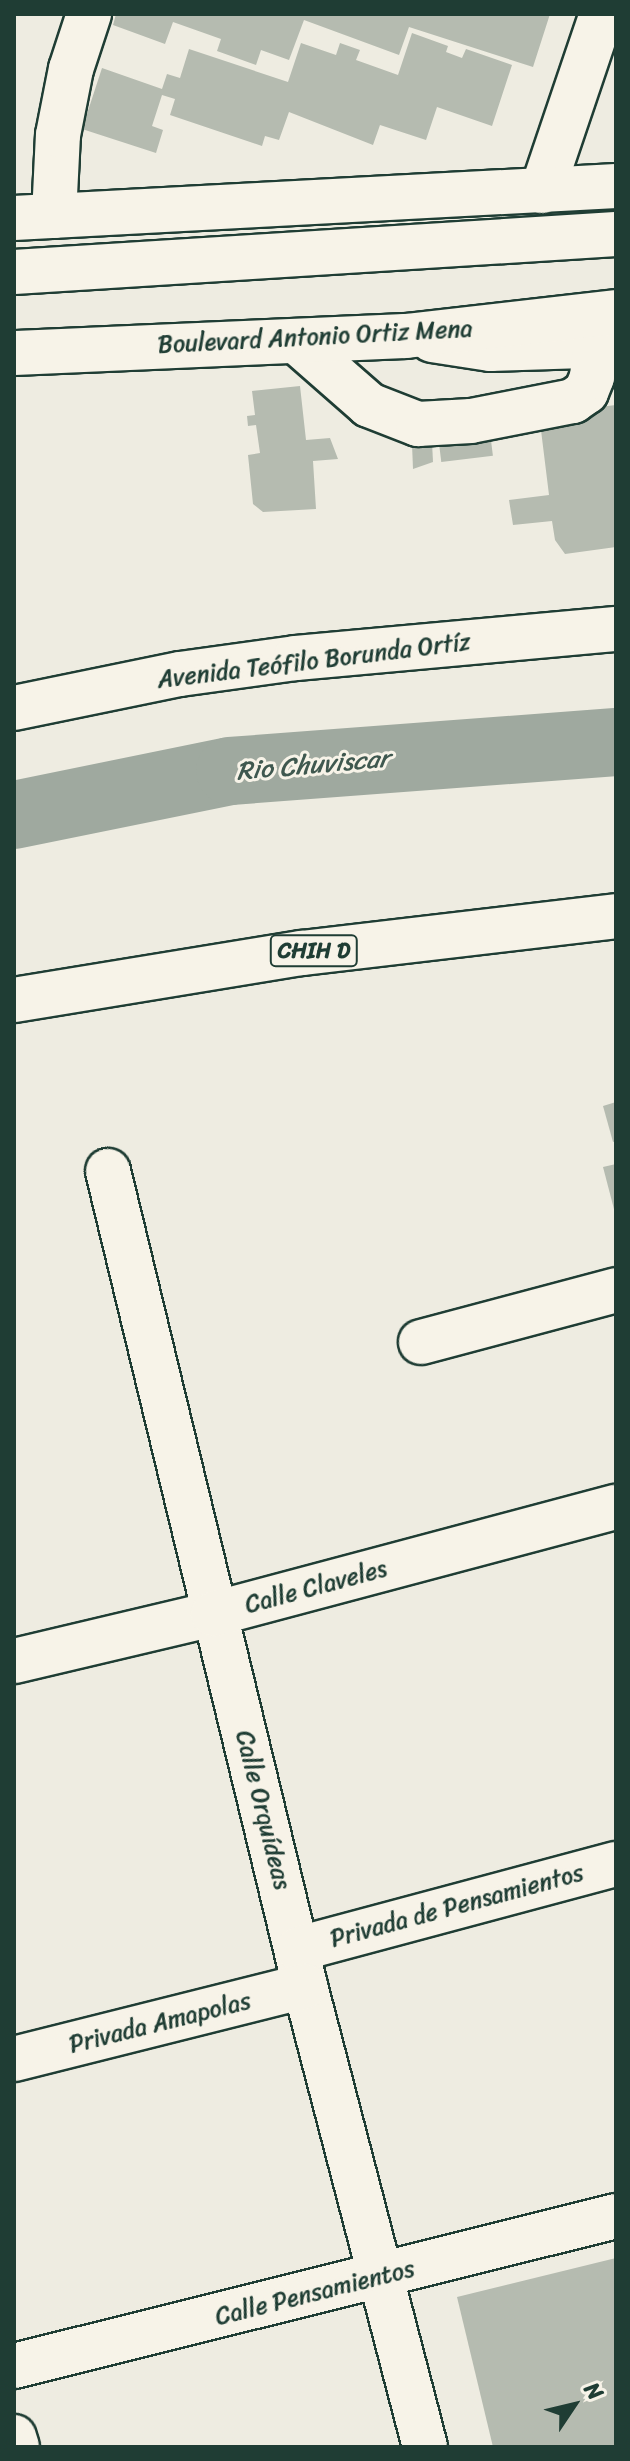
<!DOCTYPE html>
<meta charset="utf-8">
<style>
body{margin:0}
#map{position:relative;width:630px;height:2461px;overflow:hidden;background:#eeece1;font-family:Sriracha,sans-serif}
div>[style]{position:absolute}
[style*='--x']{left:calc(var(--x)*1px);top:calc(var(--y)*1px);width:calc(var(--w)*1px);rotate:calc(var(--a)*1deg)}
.river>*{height:68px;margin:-34px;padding:0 34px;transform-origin:34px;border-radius:34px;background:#9fa99f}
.building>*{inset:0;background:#b5bbb0;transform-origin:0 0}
.roads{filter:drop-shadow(2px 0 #1f3d34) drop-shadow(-2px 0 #1f3d34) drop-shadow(0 2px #1f3d34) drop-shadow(0 -2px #1f3d34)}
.minor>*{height:44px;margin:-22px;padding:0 22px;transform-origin:22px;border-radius:22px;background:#f7f3e8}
.major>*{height:44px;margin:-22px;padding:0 22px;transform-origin:22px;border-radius:22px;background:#f7f3e8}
span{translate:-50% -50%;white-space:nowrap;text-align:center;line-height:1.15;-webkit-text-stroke:6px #f7f3e8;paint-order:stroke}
.shield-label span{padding:2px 6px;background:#f7f3e8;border:2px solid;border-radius:6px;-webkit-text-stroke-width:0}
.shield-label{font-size:22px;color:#1f3d34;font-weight:700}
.street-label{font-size:24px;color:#1f3d34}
.water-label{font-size:26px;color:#3f584f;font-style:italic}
.frame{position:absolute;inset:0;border:16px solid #1f3d34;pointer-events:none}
.north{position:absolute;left:534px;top:2365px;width:80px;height:80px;-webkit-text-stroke:6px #f7f3e8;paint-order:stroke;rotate:55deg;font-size:22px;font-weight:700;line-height:32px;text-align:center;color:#1f3d34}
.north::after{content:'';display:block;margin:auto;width:28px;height:36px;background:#1f3d34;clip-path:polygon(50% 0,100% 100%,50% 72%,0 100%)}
</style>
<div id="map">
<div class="river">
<div style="--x:14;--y:815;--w:220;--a:-11.5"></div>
<div style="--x:230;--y:771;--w:387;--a:-4.3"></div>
</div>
<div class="building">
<div style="clip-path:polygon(116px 14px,413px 15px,550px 14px,533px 67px,409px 27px,399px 55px,304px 20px,289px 60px,261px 50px,256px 65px,217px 51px,221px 39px,173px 22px,165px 44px,113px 25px)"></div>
<div style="clip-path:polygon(412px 33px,448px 46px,446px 52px,462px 58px,466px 49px,512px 65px,492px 126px,437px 107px,426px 140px,380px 125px,373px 145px,289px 112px,279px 140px,265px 136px,262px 146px,170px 115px,175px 99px,162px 95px,152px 126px,163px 130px,156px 153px,82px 129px,102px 68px,162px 89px,167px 74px,180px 78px,189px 49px,288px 82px,301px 43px,336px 55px,340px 43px,360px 50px,356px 60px,398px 75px)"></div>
<div style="clip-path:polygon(300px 386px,306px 440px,330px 438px,338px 459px,313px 461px,316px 509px,263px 512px,253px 504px,248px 455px,260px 453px,256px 425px,248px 426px,247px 416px,255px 415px,252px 391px)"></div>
<div style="clip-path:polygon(616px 405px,616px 547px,565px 554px,555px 540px,552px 521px,513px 525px,509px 500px,549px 495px,539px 414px)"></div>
<div style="left:489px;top:424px;width:32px;height:52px;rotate:83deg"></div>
<div style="clip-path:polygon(432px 442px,433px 462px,413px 469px,412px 444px)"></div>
<div style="clip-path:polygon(616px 1102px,616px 1141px,613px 1142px,603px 1106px)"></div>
<div style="clip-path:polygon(616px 1164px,616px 1213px,615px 1213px,603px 1167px)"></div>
<div style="clip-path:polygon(616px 2258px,616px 2447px,493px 2447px,457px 2297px)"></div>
</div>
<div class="roads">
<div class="minor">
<div style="--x:542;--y:191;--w:187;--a:-71.3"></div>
<div style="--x:54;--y:216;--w:81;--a:-87.2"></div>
<div style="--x:58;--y:135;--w:67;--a:-78.9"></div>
<div style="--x:71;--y:69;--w:58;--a:-71.9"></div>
<div style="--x:14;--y:218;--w:603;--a:-3.04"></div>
<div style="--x:432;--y:340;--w:59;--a:8.8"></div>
<div style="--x:490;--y:349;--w:126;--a:-1.8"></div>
<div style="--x:296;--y:341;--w:97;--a:41.2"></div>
<div style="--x:369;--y:405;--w:53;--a:21.2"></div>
<div style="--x:418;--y:424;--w:53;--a:-3.2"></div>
<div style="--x:471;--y:421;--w:104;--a:-11.1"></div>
<div style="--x:573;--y:401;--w:16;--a:-35"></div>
<div style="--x:586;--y:392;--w:16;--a:-68"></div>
<div style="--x:592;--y:377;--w:31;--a:-84"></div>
<div style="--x:108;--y:1171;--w:838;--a:76.41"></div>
<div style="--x:305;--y:1986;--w:476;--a:75.4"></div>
<div style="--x:421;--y:1342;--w:202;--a:-14.9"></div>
<div style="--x:14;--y:1661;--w:204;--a:-13.3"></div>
<div style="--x:213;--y:1614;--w:417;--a:-14.9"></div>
<div style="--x:298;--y:1949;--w:329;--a:-15"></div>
<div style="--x:14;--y:2059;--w:300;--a:-14.1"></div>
<div style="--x:14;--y:2366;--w:620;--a:-13.99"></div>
<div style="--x:14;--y:2437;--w:10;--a:73"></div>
</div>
<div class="major">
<div style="--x:14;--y:272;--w:603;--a:-3.61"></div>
<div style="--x:14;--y:353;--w:392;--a:-2.5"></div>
<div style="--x:406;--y:336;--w:211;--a:-6.5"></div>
<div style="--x:14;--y:708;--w:169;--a:-11.6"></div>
<div style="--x:180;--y:674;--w:117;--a:-7.9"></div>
<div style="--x:296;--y:658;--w:321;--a:-5.2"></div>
<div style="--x:14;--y:1000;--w:292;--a:-9.3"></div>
<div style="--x:302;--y:953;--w:316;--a:-6.7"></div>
</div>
</div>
<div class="shield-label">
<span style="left:314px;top:951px">CHIH D</span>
</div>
<div class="street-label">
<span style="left:315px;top:337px;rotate:-3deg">Boulevard Antonio Ortiz Mena</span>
<span style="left:314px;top:661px;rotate:-7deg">Avenida Teófilo Borunda Ortíz</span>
<span style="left:316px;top:1587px;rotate:-15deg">Calle Claveles</span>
<span style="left:263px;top:1810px;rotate:76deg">Calle Orquídeas</span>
<span style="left:457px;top:1906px;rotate:-15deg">Privada de Pensamientos</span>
<span style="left:160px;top:2023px;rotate:-14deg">Privada Amapolas</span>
<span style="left:315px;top:2293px;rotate:-14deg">Calle Pensamientos</span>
</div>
<div class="water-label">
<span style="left:313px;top:765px;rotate:-5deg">Rio Chuviscar</span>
</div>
<div class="frame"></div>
<div class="north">N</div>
</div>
